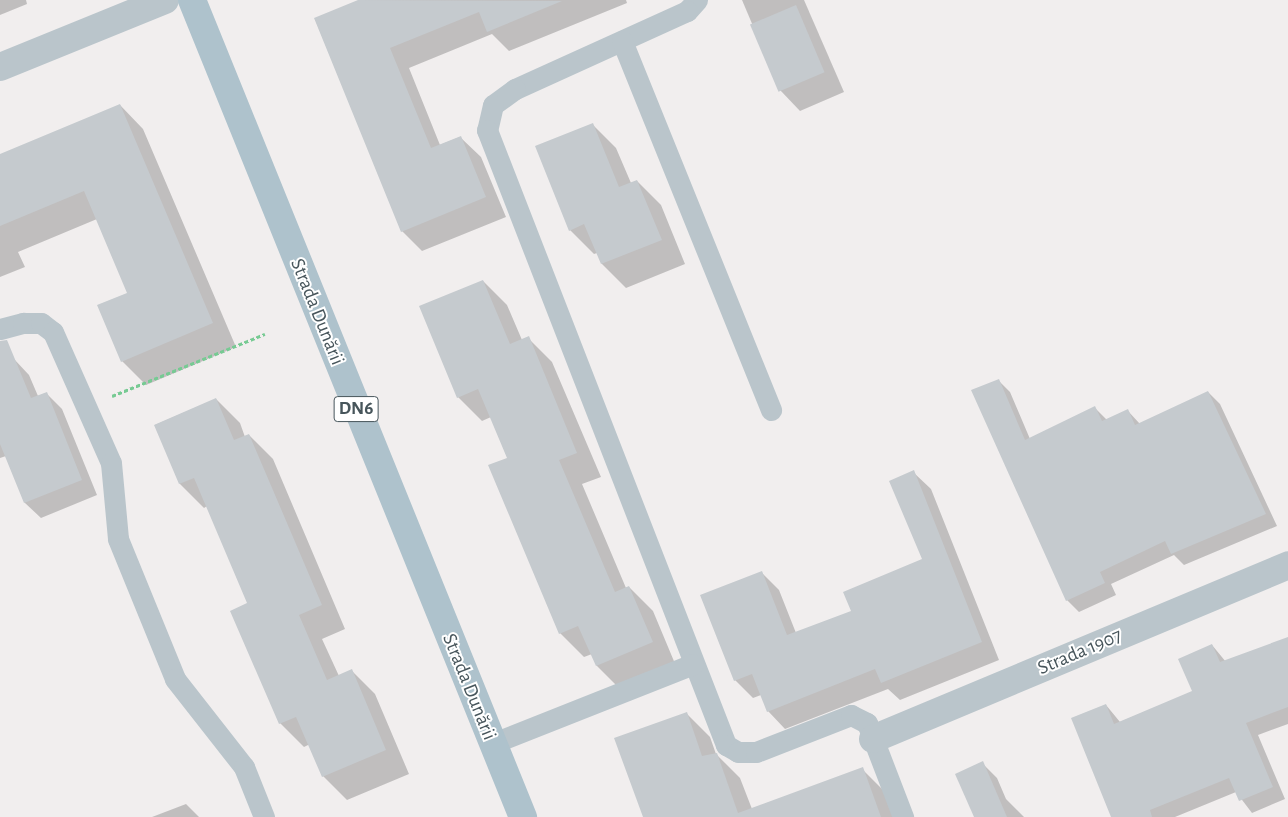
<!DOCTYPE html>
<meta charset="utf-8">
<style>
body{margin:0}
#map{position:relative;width:1288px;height:817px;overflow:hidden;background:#f1eeee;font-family:"Alegreya Sans",sans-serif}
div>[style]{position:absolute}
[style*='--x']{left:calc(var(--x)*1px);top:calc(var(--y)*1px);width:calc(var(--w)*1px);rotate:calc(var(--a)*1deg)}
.shadow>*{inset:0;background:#0003}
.building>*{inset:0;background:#c5cace;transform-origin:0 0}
.path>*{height:3px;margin-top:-1.5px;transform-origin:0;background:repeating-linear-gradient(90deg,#77ca93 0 4px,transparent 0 6.5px)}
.service>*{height:21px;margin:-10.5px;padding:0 10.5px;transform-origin:10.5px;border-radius:10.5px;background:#bac5cb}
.minor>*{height:28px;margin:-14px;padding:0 14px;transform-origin:14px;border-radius:14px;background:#bac5cb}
.primary>*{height:28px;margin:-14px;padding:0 14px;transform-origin:14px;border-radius:14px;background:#aec2cc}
span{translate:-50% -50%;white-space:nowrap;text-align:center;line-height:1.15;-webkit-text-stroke:4px #fff;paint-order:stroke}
.shield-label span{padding:1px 4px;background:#fff;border:1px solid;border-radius:4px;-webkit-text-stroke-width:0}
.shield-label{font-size:19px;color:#47555b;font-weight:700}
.street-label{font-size:20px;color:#47555b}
</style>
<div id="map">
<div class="shadow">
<div style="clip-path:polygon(0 0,26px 0,27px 4px,0 15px)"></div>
<div style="clip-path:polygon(361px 0,626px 0,627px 3px,509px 51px,492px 34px,409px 68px,440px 145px,460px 137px,481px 157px,506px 217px,422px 251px,402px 231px,315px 19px)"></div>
<div style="clip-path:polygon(742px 0,804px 0,844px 92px,800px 111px,780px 90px)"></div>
<div style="clip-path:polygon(120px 105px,143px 129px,236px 347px,146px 385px,122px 361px,129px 293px,97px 219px,18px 252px,25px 267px,0 277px,0 155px)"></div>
<div style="clip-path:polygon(592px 124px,616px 148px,631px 183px,637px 181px,661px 205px,685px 264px,626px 288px,602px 264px,597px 253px,594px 254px,570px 230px)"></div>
<div style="clip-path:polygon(483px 281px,507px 305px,522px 340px,528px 338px,552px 362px,601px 477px,582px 484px,626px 588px,629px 587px,653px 611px,676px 666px,621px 690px,597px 666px,592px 654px,584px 657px,560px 633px,508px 459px,491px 417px,482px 421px,458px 397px)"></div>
<div style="clip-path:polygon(14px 359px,29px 375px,38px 396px,46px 393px,62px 409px,97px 495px,41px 518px,25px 503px,6px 456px,0 458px,0 365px)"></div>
<div style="clip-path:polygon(998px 380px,1010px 392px,1030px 439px,1095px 408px,1107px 420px,1128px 411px,1140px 424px,1208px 392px,1220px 404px,1277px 526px,1184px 565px,1174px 555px,1111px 584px,1116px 595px,1079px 612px,1067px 600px)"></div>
<div style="clip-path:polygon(216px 399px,240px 423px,245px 437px,249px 435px,273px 459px,345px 629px,322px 639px,339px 676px,352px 671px,375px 694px,409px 774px,347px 800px,323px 776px,310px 744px,304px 747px,280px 723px,249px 604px,207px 506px,204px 508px,180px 484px,155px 425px)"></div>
<div style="clip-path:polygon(913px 472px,931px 489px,999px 660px,900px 700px,888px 689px,785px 729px,768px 711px,761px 695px,753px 698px,735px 680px,761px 572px,779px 590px,796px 633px,853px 612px,924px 560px)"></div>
<div style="clip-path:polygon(1288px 638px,1288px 724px,1258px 735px,1285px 799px,1252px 813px,1236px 792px,1175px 817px,1113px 817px,1106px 705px,1120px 722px,1193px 692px,1212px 645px,1226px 662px)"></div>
<div style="clip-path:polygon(686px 713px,710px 737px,716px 754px,740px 778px,752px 809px,862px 769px,886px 793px,895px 817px,644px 817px)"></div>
<div style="clip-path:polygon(982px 763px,997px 778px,1006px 799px,1024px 817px,975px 817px)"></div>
<div style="clip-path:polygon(186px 804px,199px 817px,152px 817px)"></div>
</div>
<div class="building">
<div style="clip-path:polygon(358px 0,562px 1px,487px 32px,479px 12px,390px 48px,431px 148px,461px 136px,486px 197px,401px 232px,314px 18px)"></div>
<div style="left:796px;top:5px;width:73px;height:50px;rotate:67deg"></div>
<div style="clip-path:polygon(120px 104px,213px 323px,121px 362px,97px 305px,127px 293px,84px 191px,0 226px,0 154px)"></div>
<div style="clip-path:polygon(593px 123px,619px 187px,637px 180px,662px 240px,601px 264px,584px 224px,569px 231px,535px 146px)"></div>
<div style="clip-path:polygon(483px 280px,510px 344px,529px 336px,577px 453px,559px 460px,615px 592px,629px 586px,653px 642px,596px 666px,578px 626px,559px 634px,488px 465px,507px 458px,478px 389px,457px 398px,419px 306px)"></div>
<div style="clip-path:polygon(7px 340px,31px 398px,47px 392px,82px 480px,24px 503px,0 444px,0 341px)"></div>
<div style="clip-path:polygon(999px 379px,1025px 440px,1095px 406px,1102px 421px,1128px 409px,1135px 425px,1208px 391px,1266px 514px,1171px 554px,1165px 541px,1100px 572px,1105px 583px,1066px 601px,971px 390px)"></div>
<div style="clip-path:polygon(216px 398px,234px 440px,249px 434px,322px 605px,299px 615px,327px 680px,352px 669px,386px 750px,322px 777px,296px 717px,279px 724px,230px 611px,247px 603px,194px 478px,179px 484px,154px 425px)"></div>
<div style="clip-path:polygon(914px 470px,982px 642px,881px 683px,875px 669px,767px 712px,752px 674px,734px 681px,700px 595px,762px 571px,787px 635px,851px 611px,843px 592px,922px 559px,889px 481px)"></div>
<div style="clip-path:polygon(1288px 637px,1288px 707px,1246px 723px,1273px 787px,1239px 801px,1229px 778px,1150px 810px,1152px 817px,1111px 817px,1071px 718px,1106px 704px,1114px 724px,1192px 691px,1178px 659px,1212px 644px,1220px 662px)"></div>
<div style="clip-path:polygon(687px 712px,702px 756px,717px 753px,738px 813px,863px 767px,881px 817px,643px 817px,614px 738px)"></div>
<div style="clip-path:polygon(983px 761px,1007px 817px,974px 817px,955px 774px)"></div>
</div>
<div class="path">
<div style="--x:112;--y:396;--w:165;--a:-22.1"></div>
</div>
<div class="service">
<div style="--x:697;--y:0;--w:15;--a:132"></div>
<div style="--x:687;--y:11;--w:189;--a:155.6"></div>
<div style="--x:515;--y:89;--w:27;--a:144"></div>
<div style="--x:493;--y:105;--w:26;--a:103"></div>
<div style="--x:487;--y:130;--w:660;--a:68.76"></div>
<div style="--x:726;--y:745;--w:14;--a:30"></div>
<div style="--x:738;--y:752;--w:18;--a:0"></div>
<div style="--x:756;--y:752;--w:102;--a:-21.3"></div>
<div style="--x:851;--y:715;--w:18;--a:27"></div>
<div style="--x:867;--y:723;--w:101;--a:69"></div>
<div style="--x:622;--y:41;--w:398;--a:68"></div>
<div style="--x:0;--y:329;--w:24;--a:-15"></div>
<div style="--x:23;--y:323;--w:18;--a:0"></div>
<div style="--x:41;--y:323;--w:15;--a:37"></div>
<div style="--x:53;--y:332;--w:143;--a:66.1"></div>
<div style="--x:111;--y:463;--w:76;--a:84.7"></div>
<div style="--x:118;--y:539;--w:151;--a:67.8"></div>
<div style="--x:175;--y:679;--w:112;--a:51.9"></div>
<div style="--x:244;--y:767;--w:54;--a:68.2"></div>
<div style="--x:491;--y:744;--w:217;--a:-21.6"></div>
</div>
<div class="minor">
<div style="--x:0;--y:67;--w:178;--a:-22.1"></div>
<div style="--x:873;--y:739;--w:450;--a:-22.7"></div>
</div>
<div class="primary">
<div style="--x:192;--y:0;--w:882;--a:67.95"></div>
</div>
<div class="shield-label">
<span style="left:356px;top:409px">DN6</span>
</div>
<div class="street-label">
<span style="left:317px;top:312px;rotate:68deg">Strada Dunării</span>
<span style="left:1080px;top:652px;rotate:-23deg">Strada 1907</span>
<span style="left:469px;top:687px;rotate:68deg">Strada Dunării</span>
</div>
</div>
